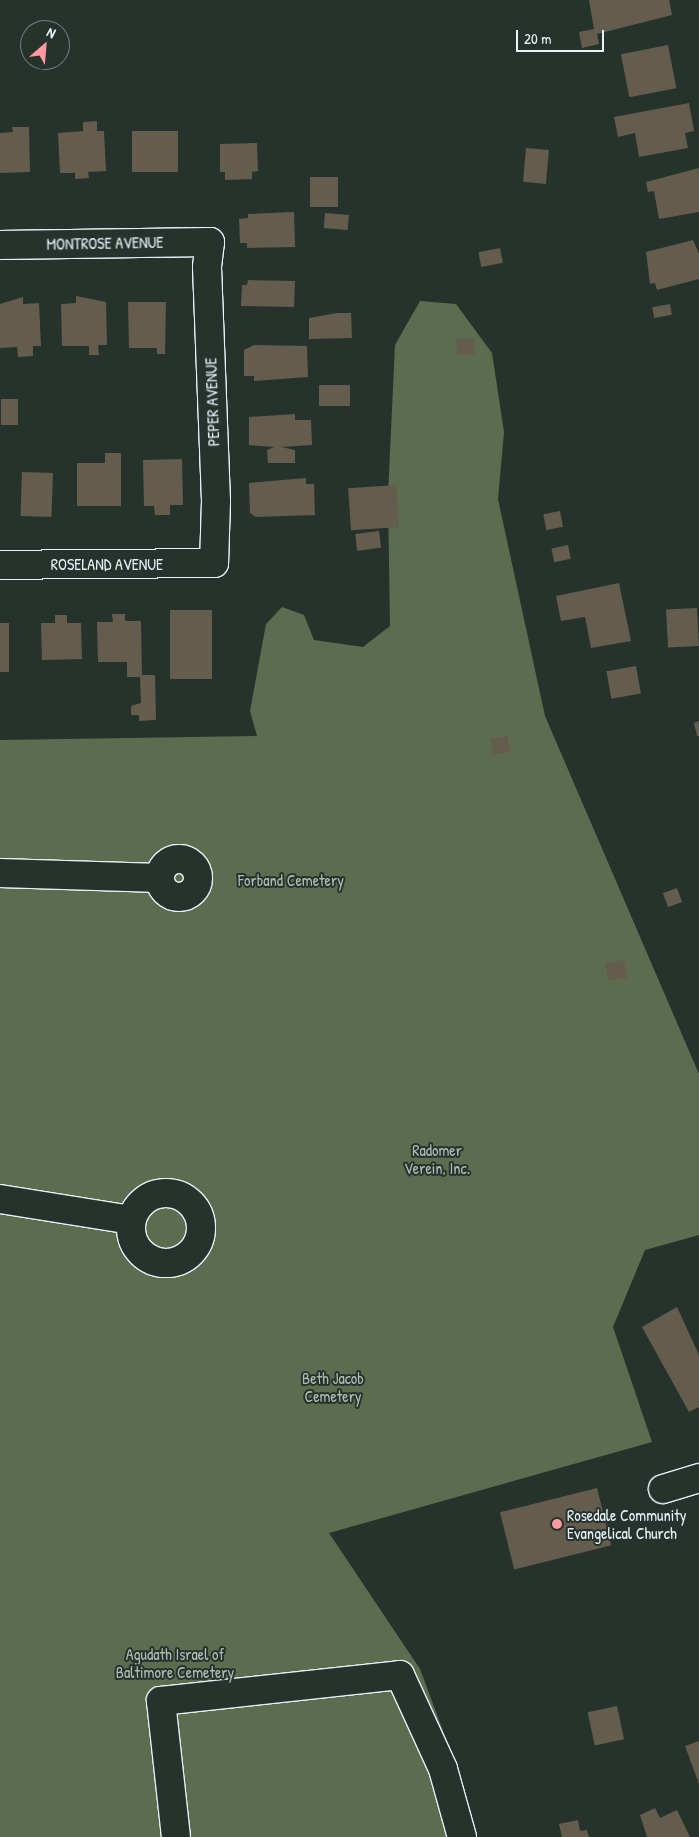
<!DOCTYPE html>
<style>
body{margin:0}
#map{position:relative;width:699px;height:1837px;overflow:hidden;background:#26332d;font-family:"Patrick Hand",sans-serif}
div>[style]{position:absolute}
[style*='--x']{left:calc(var(--x)*1px);top:calc(var(--y)*1px);width:calc(var(--w)*1px);rotate:calc(var(--a)*1deg)}
.green>*{inset:0;background:#5d6c4e}
.building>*{inset:0;background:#645d4d;transform-origin:0 0}
.roads{filter:drop-shadow(1px 0 #e8f1f8) drop-shadow(-1px 0 #e8f1f8) drop-shadow(0 1px #e8f1f8) drop-shadow(0 -1px #e8f1f8)}
.minor>*{height:28px;margin:-14px;padding:0 14px;transform-origin:14px;border-radius:14px;background:#26332d}
.minor>.ring{margin:-14px;padding:0;box-sizing:content-box;background:none;border:28px solid #26332d;border-radius:50%}
.dots>*{width:14px;height:14px;translate:-50% -50%;box-sizing:border-box;border:2px solid #26332d;border-radius:50%}
span{translate:-50% -50%;white-space:nowrap;text-align:center;line-height:1.15;-webkit-text-stroke:4px #26332d;paint-order:stroke}
.street-label{font-size:16px;color:#e8f1f8}
.park-label{font-size:16px;color:#b0bcb4}
.poi-label{font-size:16px;color:#e8f1f8}
.left{translate:0 -50%;text-align:left}
.north{position:absolute;left:20px;top:20px;width:50px;height:50px;box-sizing:border-box;background:#26332d;border:1px solid #747f7e;border-radius:50%;rotate:27deg;font-size:14px;font-weight:700;line-height:20px;text-align:center;color:#e8f1f8}
.north::after{content:'';display:block;margin:auto;width:18px;height:22px;background:#ff9aa2;clip-path:polygon(50% 0,100% 100%,50% 72%,0 100%)}
.scale{position:absolute;left:516px;top:30px;width:88px;height:22px;box-sizing:border-box;border:2px solid #e8f1f8;border-top:0;padding-left:6px;font-size:15px;line-height:18px;white-space:nowrap;color:#e8f1f8;-webkit-text-stroke:4px #26332d;paint-order:stroke}
</style>
<div id="map">
<div class="green">
<div style="clip-path:polygon(420px 301px,456px 304px,492px 353px,504px 432px,498px 499px,545px 716px,699px 1074px,699px 1235px,645px 1250px,613px 1327px,652px 1442px,329px 1533px,420px 1669px,456px 1766px,473px 1837px,0 1837px,0 740px,257px 736px,250px 711px,266px 624px,282px 607px,304px 615px,314px 640px,363px 647px,390px 626px,388px 495px,395px 345px)"></div>
</div>
<div class="building">
<div style="clip-path:polygon(589px 0,669px 0,672px 15px,597px 34px,599px 44px,582px 48px,579px 32px,594px 29px)"></div>
<div style="left:668px;top:45px;width:44px;height:48px;rotate:79deg"></div>
<div style="clip-path:polygon(689px 103px,694px 131px,685px 133px,688px 148px,639px 157px,635px 133px,618px 137px,614px 117px)"></div>
<div style="clip-path:polygon(97px 121px,97px 131px,104px 131px,106px 171px,88px 172px,89px 178px,75px 179px,75px 173px,60px 173px,58px 133px,83px 131px,83px 122px)"></div>
<div style="clip-path:polygon(12px 127px,29px 127px,30px 172px,0 173px,0 133px,13px 132px)"></div>
<div style="left:132px;top:131px;width:46px;height:41px"></div>
<div style="clip-path:polygon(257px 143px,258px 171px,252px 172px,252px 179px,225px 180px,225px 172px,220px 172px,220px 144px)"></div>
<div style="left:526px;top:148px;width:23px;height:34px;rotate:5deg"></div>
<div style="clip-path:polygon(699px 168px,699px 212px,659px 219px,654px 191px,648px 192px,646px 182px)"></div>
<div style="left:310px;top:177px;width:28px;height:30px"></div>
<div style="clip-path:polygon(294px 212px,295px 247px,247px 248px,247px 243px,240px 243px,239px 219px,248px 218px,248px 214px)"></div>
<div style="left:325px;top:213px;width:24px;height:15px;rotate:5deg"></div>
<div style="clip-path:polygon(693px 240px,699px 254px,699px 279px,657px 290px,655px 283px,650px 284px,646px 252px)"></div>
<div style="left:500px;top:248px;width:15px;height:22px;rotate:79deg"></div>
<div style="clip-path:polygon(248px 280px,295px 281px,294px 307px,241px 306px,242px 285px,247px 285px)"></div>
<div style="clip-path:polygon(76px 296px,106px 302px,107px 345px,98px 345px,99px 355px,89px 355px,89px 346px,62px 346px,61px 304px,76px 303px)"></div>
<div style="clip-path:polygon(23px 297px,23px 304px,39px 303px,41px 346px,33px 346px,33px 356px,18px 357px,17px 347px,0 348px,0 304px)"></div>
<div style="clip-path:polygon(128px 302px,166px 302px,165px 354px,157px 354px,157px 348px,129px 348px)"></div>
<div style="left:670px;top:304px;width:11px;height:18px;rotate:80deg"></div>
<div style="clip-path:polygon(337px 313px,351px 313px,352px 338px,309px 339px,309px 318px)"></div>
<div style="left:474px;top:338px;width:16px;height:18px;rotate:86deg"></div>
<div style="clip-path:polygon(254px 345px,307px 346px,308px 377px,254px 381px,254px 376px,244px 376px,244px 350px)"></div>
<div style="left:350px;top:385px;width:21px;height:31px;rotate:90deg"></div>
<div style="left:1px;top:399px;width:17px;height:26px"></div>
<div style="clip-path:polygon(295px 414px,295px 420px,311px 420px,312px 445px,281px 447px,295px 450px,295px 463px,268px 463px,267px 450px,274px 447px,249px 445px,249px 417px)"></div>
<div style="clip-path:polygon(105px 453px,121px 453px,121px 506px,77px 506px,77px 463px,105px 463px)"></div>
<div style="clip-path:polygon(182px 459px,183px 505px,170px 505px,170px 515px,155px 515px,154px 506px,144px 506px,143px 460px)"></div>
<div style="left:22px;top:472px;width:31px;height:44px;rotate:2deg"></div>
<div style="clip-path:polygon(306px 478px,306px 484px,314px 484px,315px 515px,256px 517px,250px 513px,249px 483px)"></div>
<div style="left:396px;top:485px;width:42px;height:48px;rotate:86deg"></div>
<div style="left:560px;top:511px;width:16px;height:17px;rotate:79deg"></div>
<div style="left:379px;top:531px;width:17px;height:24px;rotate:83deg"></div>
<div style="left:568px;top:545px;width:14px;height:17px;rotate:78deg"></div>
<div style="clip-path:polygon(619px 583px,631px 641px,591px 648px,585px 617px,561px 621px,556px 596px)"></div>
<div style="left:697px;top:608px;width:38px;height:31px;rotate:87deg"></div>
<div style="left:170px;top:610px;width:42px;height:69px"></div>
<div style="clip-path:polygon(112px 614px,125px 614px,125px 621px,141px 621px,142px 675px,155px 675px,156px 720px,139px 721px,139px 715px,131px 715px,131px 706px,141px 703px,140px 677px,127px 677px,127px 662px,98px 662px,97px 622px,113px 622px)"></div>
<div style="clip-path:polygon(55px 615px,67px 615px,67px 623px,81px 623px,82px 659px,42px 660px,41px 623px,55px 623px)"></div>
<div style="left:0;top:623px;width:9px;height:49px"></div>
<div style="left:636px;top:666px;width:28px;height:30px;rotate:80deg"></div>
<div style="clip-path:polygon(699px 721px,699px 736px,697px 736px,694px 723px)"></div>
<div style="left:507px;top:736px;width:16px;height:17px;rotate:79deg"></div>
<div style="left:677px;top:888px;width:15px;height:15px;rotate:70deg"></div>
<div style="left:624px;top:960px;width:18px;height:19px;rotate:81deg"></div>
<div style="clip-path:polygon(677px 1307px,699px 1355px,699px 1407px,689px 1412px,642px 1327px)"></div>
<div style="left:597px;top:1488px;width:59px;height:100px;rotate:76deg"></div>
<div style="left:617px;top:1706px;width:34px;height:30px;rotate:78deg"></div>
<div style="clip-path:polygon(699px 1741px,699px 1784px,685px 1746px)"></div>
<div style="clip-path:polygon(655px 1808px,660px 1818px,677px 1810px,690px 1837px,647px 1837px,640px 1815px)"></div>
<div style="clip-path:polygon(578px 1820px,580px 1831px,587px 1830px,589px 1837px,562px 1837px,559px 1824px)"></div>
</div>
<div class="roads">
<div class="minor">
<div style="--x:0;--y:245;--w:210;--a:-0.8"></div>
<div style="--x:210;--y:242;--w:25;--a:97"></div>
<div style="--x:207;--y:267;--w:234;--a:87.8"></div>
<div style="--x:216;--y:501;--w:62;--a:91.8"></div>
<div style="--x:214;--y:563;--w:214;--a:179.5"></div>
<div class="ring" style="left:160px;top:859px;width:10px;height:10px"></div>
<div style="--x:0;--y:873;--w:160;--a:1.8"></div>
<div class="ring" style="left:131px;top:1193px;width:42px;height:42px"></div>
<div style="--x:0;--y:1199;--w:133;--a:9.1"></div>
<div style="--x:663;--y:1489;--w:38;--a:-17"></div>
<div style="--x:176;--y:1837;--w:137;--a:-96.3"></div>
<div style="--x:161;--y:1701;--w:240;--a:-6.2"></div>
<div style="--x:400;--y:1675;--w:103;--a:65.4"></div>
<div style="--x:443;--y:1769;--w:71;--a:74.4"></div>
</div>
</div>
<div class="dots">
<div style="left:557px;top:1524px;background:#ff9aa2"></div>
</div>
<div class="street-label">
<span style="left:105px;top:243px;rotate:-1deg">MONTROSE AVENUE</span>
<span style="left:212px;top:402px;rotate:-92deg">PEPER AVENUE</span>
<span style="left:107px;top:564px">ROSELAND AVENUE</span>
</div>
<div class="park-label">
<span style="left:291px;top:880px">Forband Cemetery</span>
<span style="left:437px;top:1159px">Radomer<br>Verein, Inc.</span>
<span style="left:333px;top:1387px">Beth Jacob<br>Cemetery</span>
<span style="left:175px;top:1663px">Agudath Israel of<br>Baltimore Cemetery</span>
</div>
<div class="poi-label">
<span class="left" style="left:567px;top:1524px">Rosedale Community<br>Evangelical Church</span>
</div>
<div class="north">N</div>
<div class="scale">20 m</div>
</div>
